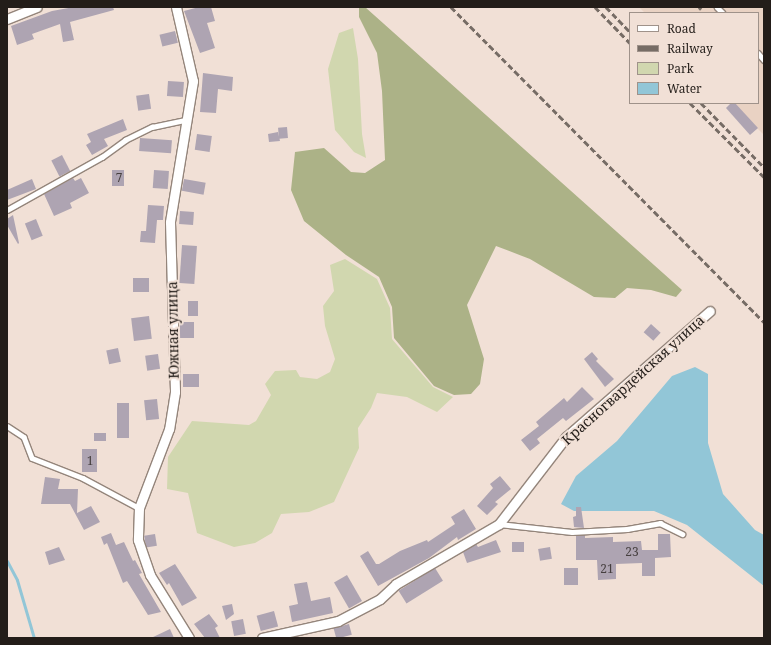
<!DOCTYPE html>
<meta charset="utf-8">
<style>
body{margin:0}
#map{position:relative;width:771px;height:645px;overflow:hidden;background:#f1e0d6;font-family:"Noto Serif",serif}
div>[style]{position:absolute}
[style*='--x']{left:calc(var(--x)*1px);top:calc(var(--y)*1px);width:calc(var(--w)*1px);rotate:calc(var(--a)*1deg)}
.built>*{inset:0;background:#e9d2c3}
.green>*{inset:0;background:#d1d7af}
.forest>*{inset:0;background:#acb287}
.water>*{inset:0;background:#92c6d7}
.stream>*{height:3px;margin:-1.5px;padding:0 1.5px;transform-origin:1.5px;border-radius:1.5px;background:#92c6d7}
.building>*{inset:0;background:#aea4b2;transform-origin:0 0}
.roads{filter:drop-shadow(1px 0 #94857b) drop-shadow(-1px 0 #94857b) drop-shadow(0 1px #94857b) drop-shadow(0 -1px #94857b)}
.service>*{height:4.5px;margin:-2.25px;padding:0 2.25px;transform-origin:2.25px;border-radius:2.25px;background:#fff}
.minor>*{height:9px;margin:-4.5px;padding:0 4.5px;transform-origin:4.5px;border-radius:4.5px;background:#fff}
.rail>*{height:3px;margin-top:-1.5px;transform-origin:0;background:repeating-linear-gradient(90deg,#766c65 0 6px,transparent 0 9px)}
span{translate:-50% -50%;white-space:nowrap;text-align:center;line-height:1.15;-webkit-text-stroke:4px #f1e0d6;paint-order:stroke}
.number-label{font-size:12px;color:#463f3f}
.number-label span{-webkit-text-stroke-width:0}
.street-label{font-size:14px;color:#231d19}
.frame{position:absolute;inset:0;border:8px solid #231d19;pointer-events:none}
.legend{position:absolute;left:629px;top:12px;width:130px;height:92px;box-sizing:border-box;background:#f1e0d6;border:1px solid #9f928a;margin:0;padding:5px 7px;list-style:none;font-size:12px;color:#231d19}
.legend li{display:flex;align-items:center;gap:8px;height:20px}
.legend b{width:20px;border:1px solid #9f928a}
</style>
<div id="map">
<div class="built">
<div style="clip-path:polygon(639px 7px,764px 7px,764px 135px,732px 103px,758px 103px,758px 13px,645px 13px)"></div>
</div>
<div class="green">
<div style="clip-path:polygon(353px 28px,358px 59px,362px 134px,366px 158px,354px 152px,335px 130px,328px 69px,339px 33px)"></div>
<div style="clip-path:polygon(345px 259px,377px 279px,390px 308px,392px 339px,433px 387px,453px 397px,437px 412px,407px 397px,377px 393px,371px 408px,358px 428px,359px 448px,334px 502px,309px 512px,281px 514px,272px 533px,255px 543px,234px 547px,197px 533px,188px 493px,167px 489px,168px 457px,192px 421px,249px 425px,256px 421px,271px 395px,265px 384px,275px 371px,296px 370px,300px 377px,317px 379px,330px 372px,335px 359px,325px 326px,323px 306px,334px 291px,330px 265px)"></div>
</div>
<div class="forest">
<div style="clip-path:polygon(359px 7px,365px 7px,682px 290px,676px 297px,651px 290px,627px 288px,615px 298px,594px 297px,530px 259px,496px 246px,467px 305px,484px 359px,480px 384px,471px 394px,454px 395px,434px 386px,394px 338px,392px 307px,379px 277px,346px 255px,304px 221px,291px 190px,295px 152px,324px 148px,351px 172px,365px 173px,385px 160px,382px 91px,377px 53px,359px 17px)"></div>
</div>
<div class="water">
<div style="clip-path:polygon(695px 367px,708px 374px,708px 443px,723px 494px,755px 530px,764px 535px,764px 586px,687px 525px,654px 511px,574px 511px,561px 504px,576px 476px,617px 441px,672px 376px)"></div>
</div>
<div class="stream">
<div style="--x:7;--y:561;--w:21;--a:62"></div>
<div style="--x:17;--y:580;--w:60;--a:73.7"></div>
</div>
<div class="building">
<div style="clip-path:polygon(74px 7px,113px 7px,114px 10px,70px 22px,74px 40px,63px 42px,60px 24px,32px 34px,34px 39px,17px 45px,11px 26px,52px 11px)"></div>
<div style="clip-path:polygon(199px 7px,211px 7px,215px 21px,207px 23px,215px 48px,200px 53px,184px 11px)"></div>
<div style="left:175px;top:31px;width:12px;height:16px;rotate:76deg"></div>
<div style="clip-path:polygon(203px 73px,233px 77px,232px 91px,218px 89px,216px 113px,200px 112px)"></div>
<div style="left:168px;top:81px;width:16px;height:15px;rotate:4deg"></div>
<div style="left:149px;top:94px;width:15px;height:13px;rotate:82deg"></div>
<div style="clip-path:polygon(731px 103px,735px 103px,758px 128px,750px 135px,726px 108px)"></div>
<div style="clip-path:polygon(123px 119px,127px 130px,104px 139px,108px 146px,92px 155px,86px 145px,91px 142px,87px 134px)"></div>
<div style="left:287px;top:127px;width:11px;height:9px;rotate:85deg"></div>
<div style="clip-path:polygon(278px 132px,280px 141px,269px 142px,268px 134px)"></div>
<div style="left:197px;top:134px;width:15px;height:16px;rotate:8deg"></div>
<div style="left:140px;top:138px;width:32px;height:13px;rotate:4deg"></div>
<div style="left:62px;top:155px;width:18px;height:12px;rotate:63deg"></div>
<div style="left:112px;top:170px;width:12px;height:16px"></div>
<div style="left:154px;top:170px;width:15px;height:18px;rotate:4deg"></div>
<div style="clip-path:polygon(73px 178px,75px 181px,81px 178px,89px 193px,70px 203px,72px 208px,54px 216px,44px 194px)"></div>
<div style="clip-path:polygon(32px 179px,36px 189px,7px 200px,7px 190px)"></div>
<div style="left:184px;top:179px;width:22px;height:12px;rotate:10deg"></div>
<div style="clip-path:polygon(148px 205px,164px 206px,163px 220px,157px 220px,155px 243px,140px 242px,141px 231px,146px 231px)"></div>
<div style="left:180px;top:211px;width:14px;height:13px;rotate:4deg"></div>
<div style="clip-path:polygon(13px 215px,19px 243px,18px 244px,7px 225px,7px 219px)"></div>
<div style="left:36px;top:219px;width:18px;height:12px;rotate:68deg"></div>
<div style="left:182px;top:245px;width:15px;height:38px;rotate:4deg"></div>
<div style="left:133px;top:278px;width:16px;height:14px"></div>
<div style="left:188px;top:301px;width:10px;height:15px"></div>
<div style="left:149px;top:316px;width:23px;height:18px;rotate:83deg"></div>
<div style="left:180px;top:322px;width:14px;height:16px"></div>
<div style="left:651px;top:324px;width:13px;height:11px;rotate:42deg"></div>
<div style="left:118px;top:348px;width:14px;height:12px;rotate:78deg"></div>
<div style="clip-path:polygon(592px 352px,598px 359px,596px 361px,614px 379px,605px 387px,584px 359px)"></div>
<div style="left:158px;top:354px;width:15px;height:13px;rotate:82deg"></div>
<div style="left:183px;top:374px;width:16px;height:13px"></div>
<div style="clip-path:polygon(582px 387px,594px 399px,566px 421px,563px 418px,537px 439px,540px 443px,530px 451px,521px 440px,539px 426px,536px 422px,564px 398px,567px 402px)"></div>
<div style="left:157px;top:399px;width:20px;height:13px;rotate:84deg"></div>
<div style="left:129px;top:403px;width:35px;height:12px;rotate:90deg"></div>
<div style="left:94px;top:433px;width:12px;height:8px"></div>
<div style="left:97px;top:449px;width:23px;height:15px;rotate:90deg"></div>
<div style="clip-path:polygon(500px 476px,511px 489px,495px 502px,498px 504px,487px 515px,477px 506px,493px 488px,490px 484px)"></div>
<div style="clip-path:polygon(45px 477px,60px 479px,58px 489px,78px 489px,77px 513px,91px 506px,100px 522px,84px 530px,70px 504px,41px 504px)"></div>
<div style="clip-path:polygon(576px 507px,581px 507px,584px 528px,574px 527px,573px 517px,576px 516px)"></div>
<div style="clip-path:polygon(464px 509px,476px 529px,458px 540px,457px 537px,429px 558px,378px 586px,360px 556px,368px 551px,376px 564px,379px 564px,400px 551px,427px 540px,428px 542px,455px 524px,451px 517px)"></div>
<div style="clip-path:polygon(111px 533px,116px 545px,124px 542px,133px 561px,135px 560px,142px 573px,139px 574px,161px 612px,148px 615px,127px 581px,123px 583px,107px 543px,104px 545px,101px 537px)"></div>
<div style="left:155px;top:534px;width:12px;height:11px;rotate:81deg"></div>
<div style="clip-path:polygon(658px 534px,670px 534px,671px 557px,655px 558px,655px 576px,642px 576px,642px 563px,616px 564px,616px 579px,598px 580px,597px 560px,576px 560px,576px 536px,585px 535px,585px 538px,613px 537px,613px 542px,641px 541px,642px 550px,658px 550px)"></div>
<div style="clip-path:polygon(496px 540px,501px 552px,467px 563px,463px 552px,476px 544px,478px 547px)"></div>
<div style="left:512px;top:542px;width:12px;height:10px"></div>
<div style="clip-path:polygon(59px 547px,65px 560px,49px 565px,45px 552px)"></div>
<div style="left:550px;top:547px;width:12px;height:12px;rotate:81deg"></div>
<div style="clip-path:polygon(175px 564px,197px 598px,182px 606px,169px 583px,167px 585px,159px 573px)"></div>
<div style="left:435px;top:568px;width:15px;height:43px;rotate:58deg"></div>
<div style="left:564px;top:568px;width:14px;height:17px"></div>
<div style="left:347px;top:575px;width:30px;height:15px;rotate:60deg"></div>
<div style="clip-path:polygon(307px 582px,311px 601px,330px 597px,333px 613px,292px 622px,289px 606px,298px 604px,294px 584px)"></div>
<div style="clip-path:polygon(232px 604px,234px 614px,226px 620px,222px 606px)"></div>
<div style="left:274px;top:611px;width:16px;height:18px;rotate:75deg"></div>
<div style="clip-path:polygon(209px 614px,218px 626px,215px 628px,220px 638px,205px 638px,194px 624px)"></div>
<div style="left:243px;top:619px;width:15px;height:12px;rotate:79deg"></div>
<div style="left:349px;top:624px;width:11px;height:16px;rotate:75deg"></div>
<div style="clip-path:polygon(170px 629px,174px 638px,151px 638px)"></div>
</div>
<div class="roads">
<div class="service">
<div style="--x:717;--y:7;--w:8;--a:45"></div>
<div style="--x:758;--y:53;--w:9;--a:49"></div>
<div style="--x:7;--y:210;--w:109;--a:-29.2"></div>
<div style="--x:102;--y:157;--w:29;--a:-36"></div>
<div style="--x:125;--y:140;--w:30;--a:-26"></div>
<div style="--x:152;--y:127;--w:35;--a:-12"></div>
<div style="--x:7;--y:426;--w:20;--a:33"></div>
<div style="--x:24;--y:437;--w:22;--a:69"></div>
<div style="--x:32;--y:458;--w:55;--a:21.4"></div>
<div style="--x:83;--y:478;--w:64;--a:28.2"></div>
<div style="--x:499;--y:524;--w:73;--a:6.3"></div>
<div style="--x:572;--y:532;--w:55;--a:-3.1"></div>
<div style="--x:627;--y:529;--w:34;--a:-10"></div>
<div style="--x:660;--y:523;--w:25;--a:26"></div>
</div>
<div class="minor">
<div style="--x:176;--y:7;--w:76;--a:77.1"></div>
<div style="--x:193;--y:81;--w:143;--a:99.3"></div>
<div style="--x:170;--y:222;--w:170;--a:88.3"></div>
<div style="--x:175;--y:392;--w:37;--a:99"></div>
<div style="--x:169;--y:429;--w:85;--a:110.8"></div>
<div style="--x:139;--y:508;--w:32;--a:92"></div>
<div style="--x:138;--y:540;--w:37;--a:71"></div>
<div style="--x:150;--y:575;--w:74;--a:58.2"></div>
<div style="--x:7;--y:19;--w:32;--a:-22"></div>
<div style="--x:262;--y:638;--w:78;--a:-12.6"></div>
<div style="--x:338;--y:621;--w:47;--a:-27.6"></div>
<div style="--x:380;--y:599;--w:22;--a:-43"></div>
<div style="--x:396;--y:584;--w:119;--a:-30.2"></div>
<div style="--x:499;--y:524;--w:110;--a:-52.4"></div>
<div style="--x:566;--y:437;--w:191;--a:-41.2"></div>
</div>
</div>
<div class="rail">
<div style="--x:451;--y:7;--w:444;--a:45.2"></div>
<div style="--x:595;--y:7;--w:50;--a:45.8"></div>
<div style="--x:606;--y:7;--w:35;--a:46"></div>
<div style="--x:699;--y:7;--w:3;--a:45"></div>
<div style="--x:690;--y:103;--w:105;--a:45"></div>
<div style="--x:701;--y:103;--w:90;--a:45.5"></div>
</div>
<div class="number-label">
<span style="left:119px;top:178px">7</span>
<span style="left:90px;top:461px">1</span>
<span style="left:632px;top:552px">23</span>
<span style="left:607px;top:569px">21</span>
</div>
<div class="street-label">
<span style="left:173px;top:330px;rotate:-91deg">Южная улица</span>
<span style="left:633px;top:380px;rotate:-42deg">Красногвардейская улица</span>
</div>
<div class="frame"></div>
<ul class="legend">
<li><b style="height:5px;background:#fff"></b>Road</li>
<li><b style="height:5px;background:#766c65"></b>Railway</li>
<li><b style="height:11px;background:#d1d7af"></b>Park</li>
<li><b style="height:11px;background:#92c6d7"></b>Water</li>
</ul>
</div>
